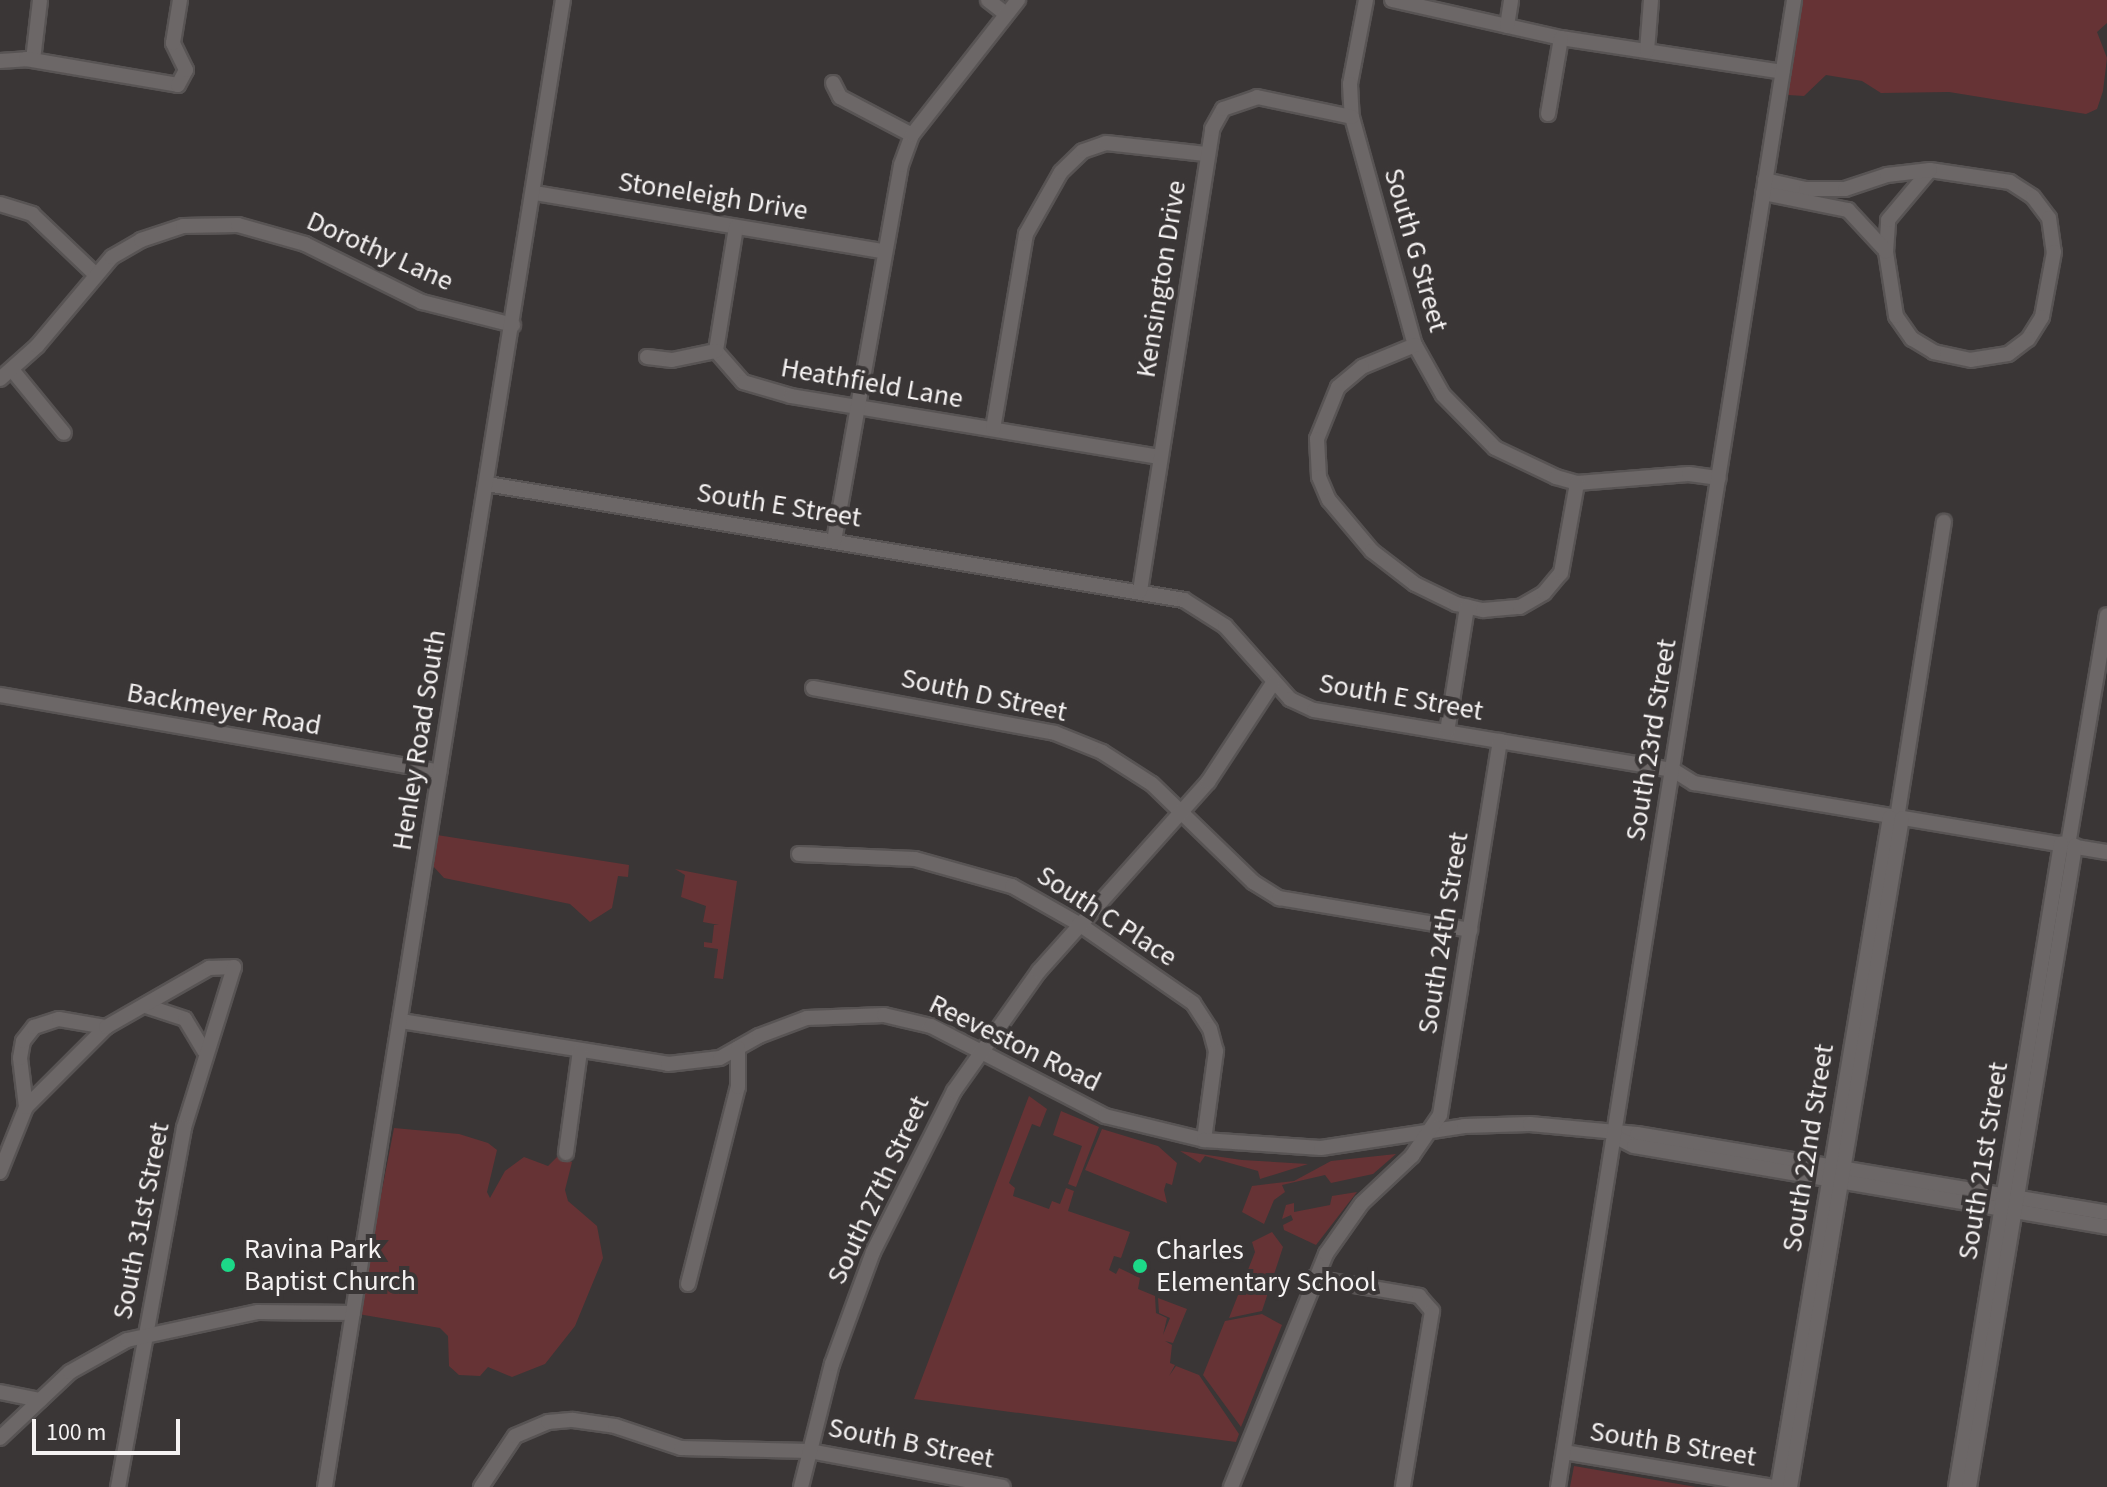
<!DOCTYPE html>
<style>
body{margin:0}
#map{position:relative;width:2107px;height:1487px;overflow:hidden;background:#3a3636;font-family:"Source Sans 3",sans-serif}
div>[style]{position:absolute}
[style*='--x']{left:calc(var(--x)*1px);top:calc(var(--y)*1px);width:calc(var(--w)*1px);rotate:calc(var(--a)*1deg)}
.green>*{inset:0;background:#663335}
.roads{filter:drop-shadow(2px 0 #585454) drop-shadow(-2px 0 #585454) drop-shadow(0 2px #585454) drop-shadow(0 -2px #585454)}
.minor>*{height:14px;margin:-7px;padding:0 7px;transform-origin:7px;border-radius:7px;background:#6c6767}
.dots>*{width:22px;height:22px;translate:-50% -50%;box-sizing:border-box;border:4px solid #3a3636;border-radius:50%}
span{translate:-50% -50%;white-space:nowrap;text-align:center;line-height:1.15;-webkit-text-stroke:8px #3a3636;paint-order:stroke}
.street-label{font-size:28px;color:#f5f2f2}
.poi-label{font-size:28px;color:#f5f2f2}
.left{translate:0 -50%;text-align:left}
.scale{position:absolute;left:32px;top:1419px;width:148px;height:36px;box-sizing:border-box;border:4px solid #f5f2f2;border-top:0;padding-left:10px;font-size:24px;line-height:28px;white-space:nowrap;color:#f5f2f2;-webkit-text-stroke:6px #3a3636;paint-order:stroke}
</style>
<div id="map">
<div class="green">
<div style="clip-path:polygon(1800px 0,2107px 0,2107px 23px,2097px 32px,2107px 58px,2103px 91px,2097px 109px,2086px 114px,1949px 92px,1881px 93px,1862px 81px,1826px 75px,1804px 96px,1788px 95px)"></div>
<div style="clip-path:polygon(437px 835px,629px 865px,628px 877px,618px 876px,612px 908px,590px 922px,570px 904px,444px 878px,433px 866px)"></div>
<div style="clip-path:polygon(675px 869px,737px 881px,723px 979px,714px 978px,718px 949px,704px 947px,704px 942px,712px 943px,714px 925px,719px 925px,703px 922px,706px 906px,681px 897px,685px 875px)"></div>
<div style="clip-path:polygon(1029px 1096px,1047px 1109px,1040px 1127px,1032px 1124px,1009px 1183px,1015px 1188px,1013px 1196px,1049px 1209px,1052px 1201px,1060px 1204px,1066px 1188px,1074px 1191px,1068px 1211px,1130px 1232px,1121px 1258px,1114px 1256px,1109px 1270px,1116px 1274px,1119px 1268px,1140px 1278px,1138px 1289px,1155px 1296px,1156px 1313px,1167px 1318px,1163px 1335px,1170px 1318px,1159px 1313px,1158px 1298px,1187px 1309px,1173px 1343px,1165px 1341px,1172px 1345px,1170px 1363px,1175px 1365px,1169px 1376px,1176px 1366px,1199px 1375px,1239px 1434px,1236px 1442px,914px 1399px)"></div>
<div style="clip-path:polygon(1061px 1111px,1099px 1127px,1076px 1187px,1068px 1184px,1082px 1146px,1053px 1135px)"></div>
<div style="clip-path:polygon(394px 1128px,459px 1134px,488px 1143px,497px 1150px,487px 1192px,490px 1198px,505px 1171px,524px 1157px,548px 1166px,557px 1157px,572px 1162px,565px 1190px,568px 1201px,597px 1226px,603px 1258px,575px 1326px,545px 1364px,512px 1377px,488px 1367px,480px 1376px,459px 1375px,449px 1366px,448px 1336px,440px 1328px,358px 1314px)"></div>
<div style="clip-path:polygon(1102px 1129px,1158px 1146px,1177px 1163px,1172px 1185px,1166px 1183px,1164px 1190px,1167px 1203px,1085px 1170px)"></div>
<div style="clip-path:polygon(1180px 1151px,1242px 1160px,1308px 1164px,1260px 1179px,1258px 1171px,1205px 1156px,1200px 1163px)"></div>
<div style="clip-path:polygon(1396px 1154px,1373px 1174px,1331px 1183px,1325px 1175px,1282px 1185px,1285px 1192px,1274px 1200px,1264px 1224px,1242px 1212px,1252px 1186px,1294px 1181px,1331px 1161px)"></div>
<div style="clip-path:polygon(1357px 1192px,1316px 1245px,1284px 1230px,1283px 1225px,1293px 1220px,1291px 1215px,1282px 1219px,1286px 1205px,1294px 1203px,1294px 1212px,1330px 1205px,1332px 1196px)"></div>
<div style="clip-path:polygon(1272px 1232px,1283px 1247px,1262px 1311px,1229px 1318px,1255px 1252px,1252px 1242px)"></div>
<div style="clip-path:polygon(1262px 1314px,1282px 1325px,1241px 1427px,1203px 1375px,1225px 1321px)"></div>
<div style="clip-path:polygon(1574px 1466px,1696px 1487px,1570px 1487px)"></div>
</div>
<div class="roads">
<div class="minor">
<div style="--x:988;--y:0;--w:23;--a:38"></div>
<div style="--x:1366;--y:0;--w:86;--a:100.8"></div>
<div style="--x:1350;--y:84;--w:33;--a:87"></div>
<div style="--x:1352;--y:117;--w:237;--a:74.6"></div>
<div style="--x:1415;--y:345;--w:57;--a:60.8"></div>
<div style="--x:1443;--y:395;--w:74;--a:45.5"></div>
<div style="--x:1495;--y:448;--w:68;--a:25.4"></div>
<div style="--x:1556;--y:477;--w:22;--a:16"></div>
<div style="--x:1577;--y:483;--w:112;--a:-4.6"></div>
<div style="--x:1689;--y:474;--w:30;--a:8"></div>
<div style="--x:1392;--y:0;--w:173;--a:12.7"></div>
<div style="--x:1561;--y:38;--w:224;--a:8.7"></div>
<div style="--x:1507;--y:26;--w:26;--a:-81"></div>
<div style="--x:1647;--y:51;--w:51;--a:-85.5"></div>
<div style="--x:33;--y:60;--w:60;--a:-83.3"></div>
<div style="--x:0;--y:61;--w:26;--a:-4"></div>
<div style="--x:26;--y:59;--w:154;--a:9.7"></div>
<div style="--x:178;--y:85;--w:17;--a:-62"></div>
<div style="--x:186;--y:70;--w:30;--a:-116"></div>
<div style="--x:173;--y:43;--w:44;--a:-80.8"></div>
<div style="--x:833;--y:83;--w:16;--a:63"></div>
<div style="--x:840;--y:97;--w:81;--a:27.8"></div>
<div style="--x:1548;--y:114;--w:77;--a:-80.3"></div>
<div style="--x:1930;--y:170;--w:81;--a:8.5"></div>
<div style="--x:2010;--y:182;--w:27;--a:33"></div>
<div style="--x:2033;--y:197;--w:26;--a:53"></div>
<div style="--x:2049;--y:218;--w:34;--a:82"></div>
<div style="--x:2054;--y:252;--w:66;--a:100.5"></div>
<div style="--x:2042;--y:317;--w:26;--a:122"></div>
<div style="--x:2028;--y:339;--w:25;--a:143"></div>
<div style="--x:2008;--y:354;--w:37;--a:171"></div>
<div style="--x:1971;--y:360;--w:38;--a:-168"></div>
<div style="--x:1934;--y:352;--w:26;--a:-149"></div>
<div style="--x:1912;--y:339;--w:28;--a:-125"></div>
<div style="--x:1896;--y:316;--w:65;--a:-98.9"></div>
<div style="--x:1886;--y:252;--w:32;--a:-86"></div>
<div style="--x:1888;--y:220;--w:65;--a:-50"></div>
<div style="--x:1765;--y:180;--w:42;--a:12.4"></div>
<div style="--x:1806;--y:189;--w:39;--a:0"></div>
<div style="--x:1845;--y:189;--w:44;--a:-18.4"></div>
<div style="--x:1887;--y:175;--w:43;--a:-6.6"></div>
<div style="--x:535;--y:193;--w:352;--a:9.5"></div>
<div style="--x:1763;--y:193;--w:87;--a:11.3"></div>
<div style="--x:1848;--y:210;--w:56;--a:47.2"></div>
<div style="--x:0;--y:204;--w:34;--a:17"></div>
<div style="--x:32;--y:214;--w:86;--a:43.6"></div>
<div style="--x:736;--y:227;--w:126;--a:99.2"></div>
<div style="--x:716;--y:351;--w:41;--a:48.9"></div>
<div style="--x:743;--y:382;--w:50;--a:16.3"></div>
<div style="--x:791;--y:396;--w:374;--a:9.4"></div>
<div style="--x:1415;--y:345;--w:57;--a:157.5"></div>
<div style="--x:1362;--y:367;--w:31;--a:140"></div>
<div style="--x:1338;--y:387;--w:56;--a:112"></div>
<div style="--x:1317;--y:439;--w:38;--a:87"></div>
<div style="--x:1319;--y:477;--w:25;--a:67"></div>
<div style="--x:1329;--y:500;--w:67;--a:49.9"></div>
<div style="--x:1372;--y:551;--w:54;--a:37.5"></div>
<div style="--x:1415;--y:584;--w:46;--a:26"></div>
<div style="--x:1456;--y:604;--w:28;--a:13"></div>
<div style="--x:1483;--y:610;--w:37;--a:-5"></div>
<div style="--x:1520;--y:607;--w:28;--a:-30"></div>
<div style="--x:1544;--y:593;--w:26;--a:-50"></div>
<div style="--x:1561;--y:573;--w:91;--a:-79.9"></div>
<div style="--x:647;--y:357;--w:25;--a:7"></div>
<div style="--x:672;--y:360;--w:45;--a:-11.6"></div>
<div style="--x:13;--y:371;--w:80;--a:50.6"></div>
<div style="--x:0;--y:379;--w:50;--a:-41.7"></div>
<div style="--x:37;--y:346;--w:116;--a:-49.9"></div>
<div style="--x:112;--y:257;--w:34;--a:-30"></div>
<div style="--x:141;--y:240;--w:44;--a:-18.4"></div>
<div style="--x:183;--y:226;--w:55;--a:-1"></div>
<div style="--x:238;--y:225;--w:70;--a:15.8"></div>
<div style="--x:305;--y:244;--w:131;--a:26.4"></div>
<div style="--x:422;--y:302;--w:94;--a:14.2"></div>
<div style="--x:993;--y:429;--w:198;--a:-80.4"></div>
<div style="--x:1026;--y:234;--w:71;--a:-60.6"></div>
<div style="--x:1061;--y:172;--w:30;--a:-44"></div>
<div style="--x:1083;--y:151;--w:24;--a:-19"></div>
<div style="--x:1106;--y:143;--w:100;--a:6.3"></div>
<div style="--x:487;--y:484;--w:707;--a:9.45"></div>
<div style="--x:1184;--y:600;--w:49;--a:32.4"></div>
<div style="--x:1225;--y:626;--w:98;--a:48.3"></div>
<div style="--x:1290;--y:699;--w:26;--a:25"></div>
<div style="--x:1314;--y:710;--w:364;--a:9.5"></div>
<div style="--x:1673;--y:770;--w:25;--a:32"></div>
<div style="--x:1694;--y:783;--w:419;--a:9.5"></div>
<div style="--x:834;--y:541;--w:382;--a:-79.9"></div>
<div style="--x:901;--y:165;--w:32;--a:-70"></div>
<div style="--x:912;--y:135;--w:172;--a:-51.9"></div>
<div style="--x:1140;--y:591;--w:468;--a:-81.1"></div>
<div style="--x:1212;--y:129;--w:23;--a:-61"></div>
<div style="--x:1223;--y:109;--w:36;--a:-19"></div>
<div style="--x:1257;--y:97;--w:97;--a:11.9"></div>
<div style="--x:813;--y:688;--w:246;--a:10.5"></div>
<div style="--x:1055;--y:733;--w:51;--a:22"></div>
<div style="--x:1102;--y:752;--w:59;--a:32.6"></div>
<div style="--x:1152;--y:784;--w:141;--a:44.1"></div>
<div style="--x:1253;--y:882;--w:31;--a:32"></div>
<div style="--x:1279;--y:898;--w:194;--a:9.5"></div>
<div style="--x:0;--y:695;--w:446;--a:9.9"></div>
<div style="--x:1447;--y:732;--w:127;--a:-80.9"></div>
<div style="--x:1897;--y:818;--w:300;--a:-81"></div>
<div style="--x:2068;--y:845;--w:233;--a:-80.4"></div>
<div style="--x:799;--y:854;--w:116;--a:2.5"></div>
<div style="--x:915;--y:859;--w:101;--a:15.6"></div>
<div style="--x:1012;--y:886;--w:77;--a:29.6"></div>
<div style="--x:1079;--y:924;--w:139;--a:34.7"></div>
<div style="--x:1193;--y:1003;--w:31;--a:57"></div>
<div style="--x:1210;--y:1029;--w:23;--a:75"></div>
<div style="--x:1216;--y:1051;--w:90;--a:97.7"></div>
<div style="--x:146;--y:1006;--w:41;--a:18.4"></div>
<div style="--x:185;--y:1019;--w:37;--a:59"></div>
<div style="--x:401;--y:1021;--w:270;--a:9.1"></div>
<div style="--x:668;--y:1064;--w:52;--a:-6.6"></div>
<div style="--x:720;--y:1058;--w:45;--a:-29.4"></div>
<div style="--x:759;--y:1036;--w:51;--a:-20.6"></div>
<div style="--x:807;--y:1018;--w:77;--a:-2.2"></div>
<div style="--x:884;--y:1015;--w:48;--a:13.2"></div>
<div style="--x:931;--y:1026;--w:196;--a:27.3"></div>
<div style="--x:1105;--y:1116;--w:102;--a:13.6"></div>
<div style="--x:1204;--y:1140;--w:117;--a:3.9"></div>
<div style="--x:1321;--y:1148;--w:145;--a:-8.7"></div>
<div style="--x:1464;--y:1126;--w:66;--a:-1.7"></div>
<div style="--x:1530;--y:1124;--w:107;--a:5.3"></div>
<div style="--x:1637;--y:1134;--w:477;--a:9.5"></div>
<div style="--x:26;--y:1107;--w:49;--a:-97"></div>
<div style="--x:20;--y:1058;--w:17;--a:-80"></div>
<div style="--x:23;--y:1041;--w:18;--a:-52"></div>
<div style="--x:34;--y:1027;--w:26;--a:-18"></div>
<div style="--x:59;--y:1019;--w:48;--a:9.7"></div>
<div style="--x:1614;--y:1136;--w:22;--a:27"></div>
<div style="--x:1634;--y:1146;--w:480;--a:9.7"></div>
<div style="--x:566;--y:1153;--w:103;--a:-82.2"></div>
<div style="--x:0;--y:1172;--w:70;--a:-68.2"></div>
<div style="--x:26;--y:1107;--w:113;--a:-45"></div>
<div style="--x:106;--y:1027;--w:119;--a:-29.8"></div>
<div style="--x:209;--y:968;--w:25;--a:-2"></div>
<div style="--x:234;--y:967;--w:169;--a:107.3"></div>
<div style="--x:184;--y:1128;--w:365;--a:100.4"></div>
<div style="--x:1313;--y:1278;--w:108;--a:9.6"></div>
<div style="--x:1419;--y:1296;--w:20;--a:49"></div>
<div style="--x:1432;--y:1311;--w:178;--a:99.4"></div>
<div style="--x:688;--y:1284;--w:203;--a:-75.8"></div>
<div style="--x:738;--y:1087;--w:39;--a:-90"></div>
<div style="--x:0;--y:1392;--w:41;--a:11.3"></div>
<div style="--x:0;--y:1438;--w:96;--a:-43.3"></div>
<div style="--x:70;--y:1372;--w:65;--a:-29.3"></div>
<div style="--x:127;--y:1340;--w:134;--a:-12.1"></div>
<div style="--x:258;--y:1312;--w:95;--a:0.6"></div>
<div style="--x:1564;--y:1452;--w:212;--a:9.5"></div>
<div style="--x:325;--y:1487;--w:1506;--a:-80.91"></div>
<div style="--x:481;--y:1487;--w:61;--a:-56.3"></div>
<div style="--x:515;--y:1436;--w:36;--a:-23"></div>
<div style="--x:548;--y:1422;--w:25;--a:-5"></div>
<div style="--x:573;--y:1420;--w:42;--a:8.1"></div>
<div style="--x:615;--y:1426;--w:70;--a:18.4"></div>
<div style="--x:681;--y:1448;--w:128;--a:1.3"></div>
<div style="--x:809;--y:1451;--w:197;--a:10.5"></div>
<div style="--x:801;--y:1487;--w:127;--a:-75.9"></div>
<div style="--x:832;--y:1364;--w:119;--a:-69.9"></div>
<div style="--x:873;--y:1252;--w:180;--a:-63.3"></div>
<div style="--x:954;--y:1091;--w:147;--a:-54.7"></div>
<div style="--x:1039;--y:971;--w:254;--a:-48.2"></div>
<div style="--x:1208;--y:782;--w:118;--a:-56.7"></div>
<div style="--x:1231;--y:1487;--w:252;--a:-67.8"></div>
<div style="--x:1326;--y:1254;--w:62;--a:-54.8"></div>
<div style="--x:1362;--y:1203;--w:69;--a:-43.2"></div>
<div style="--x:1412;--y:1156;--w:50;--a:-55.7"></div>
<div style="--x:1440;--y:1115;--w:379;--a:-80.9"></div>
<div style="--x:1558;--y:1487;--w:1506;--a:-80.98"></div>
<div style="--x:1778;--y:1487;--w:679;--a:-80.51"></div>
<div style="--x:1790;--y:1487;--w:678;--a:-80.5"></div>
<div style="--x:1956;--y:1487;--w:652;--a:-80.73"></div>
<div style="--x:1969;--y:1487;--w:650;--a:-80.61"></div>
</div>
</div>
<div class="dots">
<div style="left:228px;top:1265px;background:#1cd988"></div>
<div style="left:1140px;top:1266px;background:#1cd988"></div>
</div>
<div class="street-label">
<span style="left:713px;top:196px;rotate:9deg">Stoneleigh Drive</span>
<span style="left:1416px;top:250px;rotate:74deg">South G Street</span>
<span style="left:380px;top:251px;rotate:24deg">Dorothy Lane</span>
<span style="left:1161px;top:279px;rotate:-81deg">Kensington Drive</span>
<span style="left:872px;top:383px;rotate:10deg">Heathfield Lane</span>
<span style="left:779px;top:505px;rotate:9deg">South E Street</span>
<span style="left:984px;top:695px;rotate:12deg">South D Street</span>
<span style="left:1401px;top:697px;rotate:10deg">South E Street</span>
<span style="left:224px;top:709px;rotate:10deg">Backmeyer Road</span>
<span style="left:419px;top:740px;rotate:-81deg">Henley Road South</span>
<span style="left:1651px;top:740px;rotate:-81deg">South 23rd Street</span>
<span style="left:1107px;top:916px;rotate:33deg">South C Place</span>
<span style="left:1443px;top:933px;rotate:-81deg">South 24th Street</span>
<span style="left:1015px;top:1043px;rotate:26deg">Reeveston Road</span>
<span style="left:1808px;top:1148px;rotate:-81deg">South 22nd Street</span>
<span style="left:1983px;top:1161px;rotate:-81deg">South 21st Street</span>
<span style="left:878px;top:1190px;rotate:-65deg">South 27th Street</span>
<span style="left:141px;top:1221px;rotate:-79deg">South 31st Street</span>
<span style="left:911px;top:1443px;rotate:11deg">South B Street</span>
<span style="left:1673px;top:1444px;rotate:9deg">South B Street</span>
</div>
<div class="poi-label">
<span class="left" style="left:244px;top:1265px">Ravina Park<br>Baptist Church</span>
<span class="left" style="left:1156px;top:1266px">Charles<br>Elementary School</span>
</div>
<div class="scale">100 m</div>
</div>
